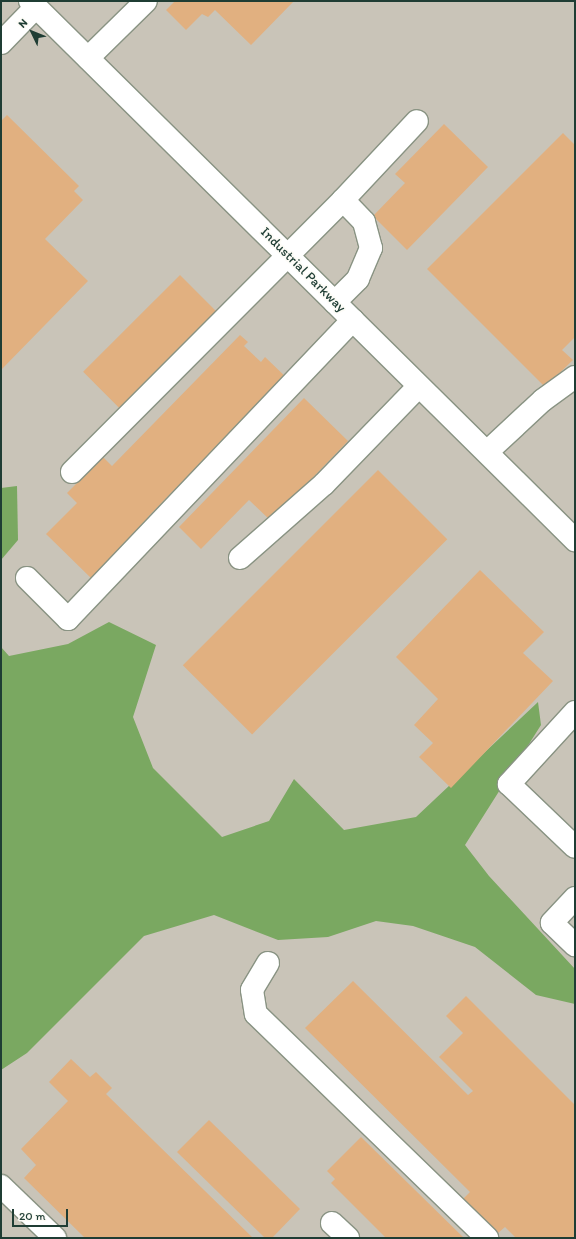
<!DOCTYPE html>
<style>
body{margin:0}
#map{position:relative;width:576px;height:1239px;overflow:hidden;background:#f3e9d2;font-family:Itim,sans-serif}
div>[style]{position:absolute}
[style*='--x']{left:calc(var(--x)*1px);top:calc(var(--y)*1px);width:calc(var(--w)*1px);rotate:calc(var(--a)*1deg)}
.industrial>*{inset:0;background:#c9c4b8;transform-origin:0 0}
.forest>*{inset:0;background:#7aa861}
.building>*{inset:0;background:#e1b080;transform-origin:0 0}
.roads{filter:drop-shadow(1px 0 #899383) drop-shadow(-1px 0 #899383) drop-shadow(0 1px #899383) drop-shadow(0 -1px #899383)}
.minor>*{height:22px;margin:-11px;padding:0 11px;transform-origin:11px;border-radius:11px;background:#fff}
span{translate:-50% -50%;white-space:nowrap;text-align:center;line-height:1.15;-webkit-text-stroke:3.5px #fdfcf7;paint-order:stroke}
.street-label{font-size:14px;color:#1f3d34}
.frame{position:absolute;inset:0;border:2px solid #1f3d34;pointer-events:none}
.north{position:absolute;left:12px;top:12px;width:40px;height:40px;-webkit-text-stroke:3px #fdfcf7;paint-order:stroke;rotate:313deg;font-size:11px;font-weight:700;line-height:16px;text-align:center;color:#1f3d34}
.north::after{content:'';display:block;margin:auto;width:14px;height:18px;background:#1f3d34;clip-path:polygon(50% 0,100% 100%,50% 72%,0 100%)}
.scale{position:absolute;left:12px;top:1209px;width:56px;height:18px;box-sizing:border-box;border:2px solid #1f3d34;border-top:0;padding-left:5px;font-size:12px;line-height:14px;white-space:nowrap;color:#1f3d34;-webkit-text-stroke:3px #fdfcf7;paint-order:stroke}
</style>
<div id="map">
<div class="industrial">
<div style="left:1px;top:1px;width:574px;height:1237px"></div>
</div>
<div class="forest">
<div style="clip-path:polygon(17px 486px,18px 540px,1px 560px,1px 488px)"></div>
<div style="clip-path:polygon(109px 622px,156px 645px,133px 717px,153px 768px,222px 837px,269px 821px,294px 779px,344px 830px,416px 817px,538px 702px,541px 725px,465px 845px,489px 876px,575px 969px,575px 1004px,536px 995px,475px 947px,413px 926px,376px 921px,328px 937px,278px 940px,214px 915px,144px 936px,27px 1053px,1px 1070px,1px 647px,9px 656px,68px 644px)"></div>
</div>
<div class="building">
<div style="clip-path:polygon(175px 1px,294px 1px,251px 45px,215px 10px,208px 17px,202px 14px,186px 30px,166px 10px)"></div>
<div style="clip-path:polygon(7px 115px,79px 186px,74px 191px,83px 200px,45px 239px,88px 281px,1px 370px,1px 121px)"></div>
<div style="clip-path:polygon(444px 124px,488px 167px,407px 250px,373px 216px,405px 183px,395px 174px)"></div>
<div style="clip-path:polygon(563px 133px,575px 145px,575px 337px,562px 350px,573px 360px,545px 387px,427px 269px)"></div>
<div style="left:180px;top:275px;width:55px;height:137px;rotate:45deg"></div>
<div style="clip-path:polygon(240px 335px,248px 342px,244px 346px,261px 362px,265px 357px,290px 381px,178px 496px,173px 491px,148px 517px,153px 521px,94px 581px,46px 534px,77px 503px,67px 493px,103px 457px,112px 466px)"></div>
<div style="clip-path:polygon(304px 398px,348px 441px,271px 521px,249px 500px,201px 549px,179px 527px)"></div>
<div style="left:378px;top:470px;width:98px;height:276px;rotate:45deg"></div>
<div style="clip-path:polygon(480px 570px,544px 632px,523px 653px,553px 681px,451px 788px,419px 757px,433px 743px,414px 725px,438px 699px,396px 657px)"></div>
<div style="clip-path:polygon(353px 981px,468px 1095px,473px 1091px,439px 1057px,463px 1033px,446px 1016px,466px 996px,575px 1105px,575px 1238px,516px 1238px,505px 1227px,497px 1234px,463px 1199px,470px 1192px,305px 1028px)"></div>
<div style="clip-path:polygon(71px 1059px,90px 1077px,96px 1072px,112px 1088px,106px 1094px,253px 1238px,85px 1238px,24px 1178px,36px 1165px,21px 1149px,68px 1101px,49px 1082px)"></div>
<div style="clip-path:polygon(209px 1120px,300px 1209px,272px 1238px,265px 1238px,177px 1152px)"></div>
<div style="clip-path:polygon(361px 1137px,464px 1238px,386px 1238px,331px 1183px,335px 1179px,327px 1171px)"></div>
</div>
<div class="roads">
<div class="minor">
<div style="--x:30;--y:1;--w:767;--a:44.68"></div>
<div style="--x:1;--y:43;--w:50;--a:-45.8"></div>
<div style="--x:88;--y:58;--w:81;--a:-44.5"></div>
<div style="--x:343;--y:200;--w:108;--a:-46.9"></div>
<div style="--x:487;--y:452;--w:76;--a:-42.9"></div>
<div style="--x:543;--y:400;--w:39;--a:-36"></div>
<div style="--x:72;--y:472;--w:384;--a:-45.1"></div>
<div style="--x:343;--y:200;--w:30;--a:46"></div>
<div style="--x:364;--y:222;--w:27;--a:75"></div>
<div style="--x:371;--y:248;--w:34;--a:113"></div>
<div style="--x:358;--y:279;--w:33;--a:135"></div>
<div style="--x:240;--y:558;--w:112;--a:-41.4"></div>
<div style="--x:324;--y:484;--w:136;--a:-45.9"></div>
<div style="--x:27;--y:578;--w:58;--a:45"></div>
<div style="--x:68;--y:619;--w:413;--a:-46.4"></div>
<div style="--x:575;--y:712;--w:98;--a:132.5"></div>
<div style="--x:509;--y:784;--w:91;--a:43.7"></div>
<div style="--x:575;--y:898;--w:34;--a:133"></div>
<div style="--x:552;--y:923;--w:32;--a:44"></div>
<div style="--x:268;--y:963;--w:31;--a:121"></div>
<div style="--x:252;--y:990;--w:24;--a:81"></div>
<div style="--x:256;--y:1014;--w:322;--a:44.1"></div>
<div style="--x:1;--y:1186;--w:75;--a:43.9"></div>
<div style="--x:332;--y:1223;--w:22;--a:43"></div>
</div>
</div>
<div class="street-label">
<span style="left:303px;top:270px;rotate:45deg">Industrial Parkway</span>
</div>
<div class="frame"></div>
<div class="north">N</div>
<div class="scale">20 m</div>
</div>
